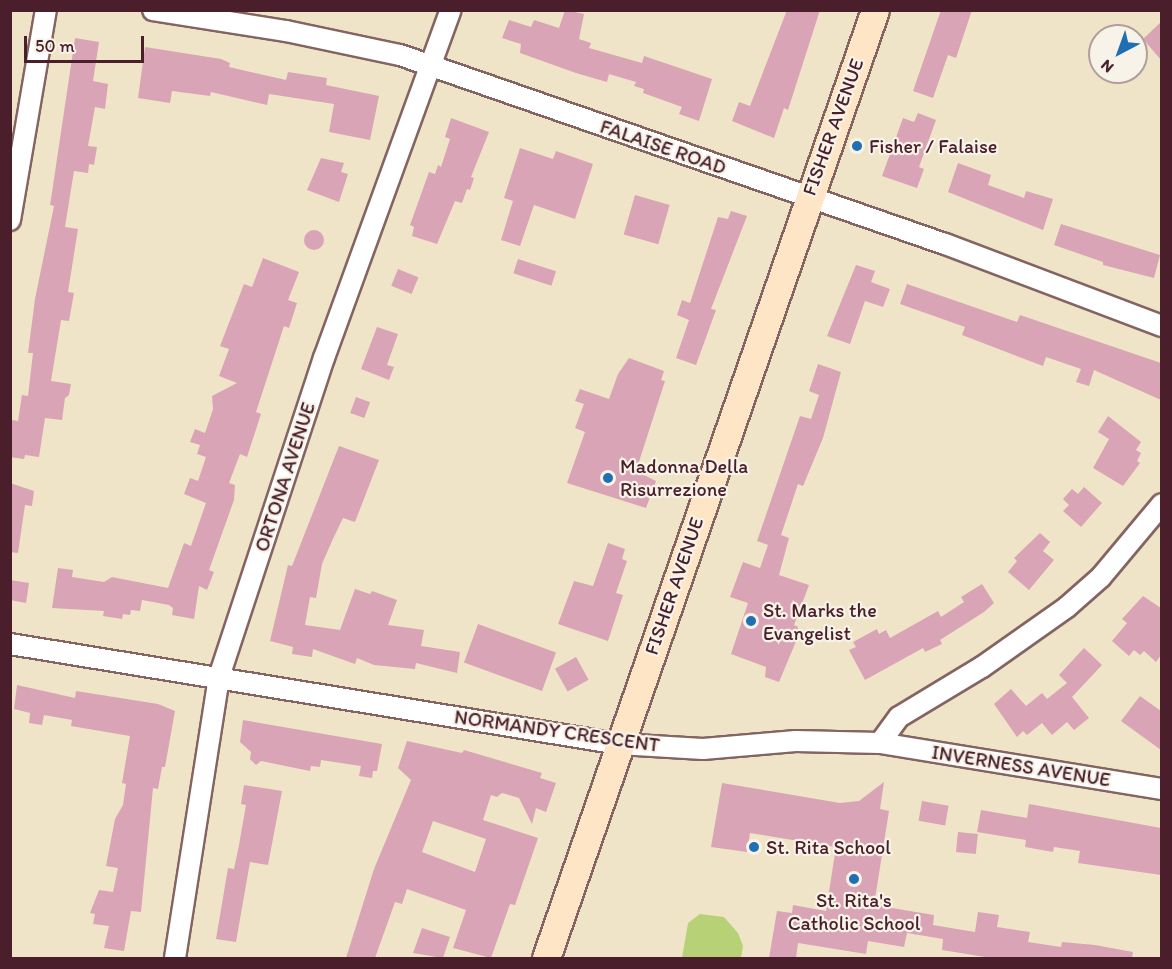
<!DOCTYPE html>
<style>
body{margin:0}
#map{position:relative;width:1172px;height:969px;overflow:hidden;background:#efe4c7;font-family:Itim,sans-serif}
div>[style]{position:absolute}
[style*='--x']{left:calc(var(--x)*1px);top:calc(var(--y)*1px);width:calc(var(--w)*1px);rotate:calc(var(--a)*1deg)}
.green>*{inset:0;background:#b7d176}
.building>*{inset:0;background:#daa4b7;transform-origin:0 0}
.round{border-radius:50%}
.roads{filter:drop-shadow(2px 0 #846462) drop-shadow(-2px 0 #846462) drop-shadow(0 2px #846462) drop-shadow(0 -2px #846462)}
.minor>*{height:20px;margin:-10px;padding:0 10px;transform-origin:10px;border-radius:10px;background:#fff}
.secondary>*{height:27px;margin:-13.5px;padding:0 13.5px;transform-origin:13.5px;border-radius:13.5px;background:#fee5c5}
.dots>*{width:16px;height:16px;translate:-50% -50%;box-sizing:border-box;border:3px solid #f7f3e8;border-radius:50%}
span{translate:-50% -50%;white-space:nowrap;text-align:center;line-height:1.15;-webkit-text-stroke:4.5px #f7f3e8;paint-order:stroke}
.street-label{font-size:20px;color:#4a1f2b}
.poi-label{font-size:20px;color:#4a1f2b}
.left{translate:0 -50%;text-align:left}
.frame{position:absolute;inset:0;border:12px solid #4a1f2b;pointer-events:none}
.north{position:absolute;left:1088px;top:24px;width:60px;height:60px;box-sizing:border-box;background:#f7f3e8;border:2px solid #b29e9c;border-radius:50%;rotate:221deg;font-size:16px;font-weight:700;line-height:24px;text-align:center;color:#4a1f2b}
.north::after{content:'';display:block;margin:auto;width:21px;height:27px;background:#1f6fb2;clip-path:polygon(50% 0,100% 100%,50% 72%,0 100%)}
.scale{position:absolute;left:24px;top:36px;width:120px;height:27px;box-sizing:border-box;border:3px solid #4a1f2b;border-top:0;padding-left:8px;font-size:18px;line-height:21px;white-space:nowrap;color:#4a1f2b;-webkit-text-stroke:4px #f7f3e8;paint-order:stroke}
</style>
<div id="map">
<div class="green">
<div style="clip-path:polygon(700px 914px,724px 917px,738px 933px,743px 946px,741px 958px,682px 958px,688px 923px)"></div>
</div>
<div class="building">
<div style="clip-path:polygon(565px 10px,584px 14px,579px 39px,591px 43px,589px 48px,642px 63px,644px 56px,712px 79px,699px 121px,679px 114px,682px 107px,643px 93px,644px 89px,634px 86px,636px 82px,609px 74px,607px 82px,576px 73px,520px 53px,521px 44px,502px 38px,509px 20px,531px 27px,534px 20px,559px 28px)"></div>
<div style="clip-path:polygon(787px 10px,820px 10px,788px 110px,784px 108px,774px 138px,732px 121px,739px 102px,750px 106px)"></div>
<div style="clip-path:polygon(941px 10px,972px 10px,956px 58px,948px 55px,933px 98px,913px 91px)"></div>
<div style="clip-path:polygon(1161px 22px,1161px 60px,1143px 39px)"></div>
<div style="clip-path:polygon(75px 38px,99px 42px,93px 81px,108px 84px,105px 109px,95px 107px,88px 146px,97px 147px,94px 165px,89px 164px,88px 173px,74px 171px,65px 227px,78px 229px,68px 292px,74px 293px,69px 321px,61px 320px,51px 381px,71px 384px,69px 395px,65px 398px,62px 420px,45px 418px,39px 457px,25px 455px,24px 459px,10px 457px,10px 427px,12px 420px,18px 421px,22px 395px,28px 396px,33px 353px,28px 353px,35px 299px,54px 206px,50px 205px,51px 199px)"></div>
<div style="clip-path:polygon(145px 47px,221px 59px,230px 63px,229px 67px,286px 80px,288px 72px,327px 78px,326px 85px,379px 96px,370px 140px,329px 132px,334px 104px,269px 94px,267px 105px,211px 92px,210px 96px,172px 91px,170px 103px,138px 98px)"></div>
<div style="clip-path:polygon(918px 113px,936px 120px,919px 167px,924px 169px,917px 188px,882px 176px,903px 118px,914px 122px)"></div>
<div style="clip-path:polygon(451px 118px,489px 132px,471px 177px,474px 178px,470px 190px,467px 189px,462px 203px,455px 201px,437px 244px,412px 236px,414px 227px,410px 225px,429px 172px,435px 174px,438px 165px,441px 167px,450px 139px,445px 137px)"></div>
<div style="clip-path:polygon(520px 148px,553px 159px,556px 151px,593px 164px,575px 219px,534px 205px,520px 246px,501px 240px,513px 201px,504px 198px)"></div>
<div style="clip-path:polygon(321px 158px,344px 163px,341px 172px,348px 174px,339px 202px,307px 190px)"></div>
<div style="clip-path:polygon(958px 163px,991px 175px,988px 185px,1024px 198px,1026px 191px,1053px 199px,1043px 230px,948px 192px)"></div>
<div style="left:635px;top:195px;width:36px;height:41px;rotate:16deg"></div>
<div style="clip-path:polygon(731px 211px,747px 216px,711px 309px,716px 310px,696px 365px,676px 358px,689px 320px,677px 315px,682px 300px,690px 303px,718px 217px,728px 219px)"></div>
<div style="clip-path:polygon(1061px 224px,1160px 255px,1154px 278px,1103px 265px,1103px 262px,1054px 245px)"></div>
<div class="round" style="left:304px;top:230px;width:20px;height:20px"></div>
<div style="clip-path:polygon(263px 258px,299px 272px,288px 300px,297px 303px,289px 328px,284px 326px,256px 412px,261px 414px,247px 457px,240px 454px,229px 483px,235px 485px,234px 500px,209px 570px,214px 572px,207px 590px,199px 586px,194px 619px,172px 615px,173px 608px,169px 605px,142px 600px,140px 611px,131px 610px,130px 615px,123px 614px,122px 619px,103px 616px,104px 611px,52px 608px,58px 568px,73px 570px,72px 577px,104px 582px,112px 577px,168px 588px,184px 543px,191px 546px,206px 503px,184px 494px,190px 478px,198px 481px,206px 457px,197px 454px,200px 445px,190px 442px,195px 429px,205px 433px,213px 409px,212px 396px,237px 383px,219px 376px,229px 349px,220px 346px,244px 284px,252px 287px)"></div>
<div style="left:518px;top:259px;width:40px;height:15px;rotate:18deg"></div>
<div style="clip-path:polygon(856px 265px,875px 271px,871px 282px,890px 289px,883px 307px,865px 301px,850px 344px,827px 336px)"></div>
<div style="left:398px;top:269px;width:22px;height:18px;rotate:22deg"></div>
<div style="clip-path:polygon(907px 284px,1017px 322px,1020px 315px,1161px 363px,1161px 400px,1094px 370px,1089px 386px,1076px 382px,1081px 369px,1046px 357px,1043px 366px,962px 335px,965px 327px,900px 304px)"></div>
<div style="clip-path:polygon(377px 327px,398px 334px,387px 365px,394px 367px,389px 380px,361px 369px)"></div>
<div style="clip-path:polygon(629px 358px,664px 371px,661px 380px,665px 381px,636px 471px,656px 481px,646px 508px,567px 483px,585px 432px,575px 428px,584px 404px,575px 401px,580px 389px,609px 399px,618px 374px)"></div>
<div style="clip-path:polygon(818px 364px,841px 372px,823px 438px,803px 486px,798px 484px,781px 535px,789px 538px,779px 575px,809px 585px,794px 625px,798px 627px,797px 639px,779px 682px,765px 677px,766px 667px,731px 654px,748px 603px,730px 597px,743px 562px,760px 568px,768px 545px,757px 541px,800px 416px,811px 419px,819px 395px,809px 391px)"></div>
<div style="left:356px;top:397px;width:15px;height:17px;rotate:20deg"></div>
<div style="clip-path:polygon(1108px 416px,1141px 442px,1136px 450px,1141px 453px,1137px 461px,1140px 463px,1123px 486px,1093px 468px,1109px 439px,1098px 432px)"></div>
<div style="clip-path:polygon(339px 446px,379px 460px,355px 522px,343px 518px,332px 541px,322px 564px,316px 598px,310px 597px,305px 625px,340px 630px,355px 589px,370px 594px,372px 591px,397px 600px,388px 625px,424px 630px,421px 646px,460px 652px,457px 673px,416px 663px,415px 669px,374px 665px,357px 658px,355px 664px,313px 649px,312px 657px,292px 654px,293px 647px,270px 641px,288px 565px,292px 566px)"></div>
<div style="clip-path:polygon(10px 483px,34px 491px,32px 506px,25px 505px,18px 553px,10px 552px)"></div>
<div style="clip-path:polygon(1084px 487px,1102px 503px,1081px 527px,1063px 511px,1069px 505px,1063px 499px,1072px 489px,1078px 494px)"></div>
<div style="clip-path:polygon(1040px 533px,1050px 542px,1043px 551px,1054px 560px,1029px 590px,1008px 572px,1017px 561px,1014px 558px)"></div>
<div style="clip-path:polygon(608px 543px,625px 549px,622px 559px,627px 561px,616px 593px,623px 595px,608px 641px,558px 624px,574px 581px,593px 586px)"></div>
<div style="clip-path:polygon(10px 580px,29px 583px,26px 603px,10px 600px)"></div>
<div style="clip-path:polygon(982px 584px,994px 603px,984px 612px,940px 640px,942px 644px,925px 652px,923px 648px,865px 680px,849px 650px,856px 647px,853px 642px,877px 629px,879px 634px,886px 630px,890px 638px,938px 611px,941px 617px,964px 602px,961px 597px)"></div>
<div style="clip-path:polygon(1143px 596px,1161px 608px,1161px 655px,1156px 662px,1144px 651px,1140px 655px,1134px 650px,1129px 656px,1112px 641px,1127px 623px,1122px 619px)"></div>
<div style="left:478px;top:624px;width:83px;height:41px;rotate:20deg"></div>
<div style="clip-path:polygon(1084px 648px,1102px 665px,1072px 697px,1089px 718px,1074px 730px,1067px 722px,1052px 735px,1042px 723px,1027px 735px,1023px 731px,1017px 737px,994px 704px,1011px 689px,1026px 706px,1042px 693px,1047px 699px,1067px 683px,1059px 675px)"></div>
<div style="left:576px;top:657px;width:26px;height:24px;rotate:61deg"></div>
<div style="clip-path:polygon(17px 685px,75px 698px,76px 691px,158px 704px,175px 711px,165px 767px,162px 767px,158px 789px,153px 788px,141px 912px,131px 911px,124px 951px,104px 948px,109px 926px,93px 924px,95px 914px,90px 913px,99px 890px,113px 892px,118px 868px,106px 866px,115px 819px,123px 805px,126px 784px,122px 783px,130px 736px,71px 726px,72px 720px,44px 715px,42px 725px,29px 723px,30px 713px,14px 709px)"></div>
<div style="clip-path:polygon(1140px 696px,1161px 711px,1161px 750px,1121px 721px)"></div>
<div style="clip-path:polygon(243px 720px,382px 744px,377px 771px,373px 771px,372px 778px,359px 776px,361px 766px,321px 760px,320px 767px,311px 766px,310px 771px,261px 761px,256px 765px,250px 759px,251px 752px,240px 742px)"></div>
<div style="clip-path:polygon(evenodd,407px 741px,462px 753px,464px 750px,542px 773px,540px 778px,556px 783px,546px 812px,536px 808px,532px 824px,519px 798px,502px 793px,497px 797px,491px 795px,483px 820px,538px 838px,515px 905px,510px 904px,491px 958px,453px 948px,466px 910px,407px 889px,402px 904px,395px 902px,375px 958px,346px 958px,374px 869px,411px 780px,398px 768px,407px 741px,433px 821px,486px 839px,475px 872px,422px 852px,433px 821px)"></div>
<div style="clip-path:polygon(884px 782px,880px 809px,889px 811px,874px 905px,934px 915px,933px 925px,975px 932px,978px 912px,999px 915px,997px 927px,1030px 932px,1028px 942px,1061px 947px,1062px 942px,1095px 945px,1133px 952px,1132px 958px,991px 958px,942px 950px,943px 939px,907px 933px,904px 947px,868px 941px,866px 954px,798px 943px,796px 958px,769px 958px,777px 911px,792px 913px,793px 905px,826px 911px,836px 847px,750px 833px,747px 852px,711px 847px,722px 783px,840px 803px,859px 801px)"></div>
<div style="clip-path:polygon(244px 785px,282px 791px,268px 865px,250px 862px,236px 942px,216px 939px,228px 868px,234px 869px,239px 845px,246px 805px,241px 804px)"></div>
<div style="left:922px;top:801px;width:27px;height:20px;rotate:10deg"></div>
<div style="clip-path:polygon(1029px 804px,1161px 828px,1161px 875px,1078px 863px,1080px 851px,1054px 847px,1053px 852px,1025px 847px,1026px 840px,977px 832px,981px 810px,1027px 818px)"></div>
<div style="left:958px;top:832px;width:20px;height:20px;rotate:6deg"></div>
<div style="clip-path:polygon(422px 928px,450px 937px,443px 958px,413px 953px)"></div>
</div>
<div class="roads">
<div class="minor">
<div style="--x:153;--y:10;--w:135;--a:9"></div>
<div style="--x:286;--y:31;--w:116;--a:11.9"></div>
<div style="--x:400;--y:55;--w:577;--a:19.13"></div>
<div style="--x:945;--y:244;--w:232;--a:20.7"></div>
<div style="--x:10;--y:220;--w:213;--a:-80.3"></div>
<div style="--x:10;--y:644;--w:617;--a:9.32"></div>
<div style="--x:619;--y:744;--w:84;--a:3.4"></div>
<div style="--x:703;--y:749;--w:93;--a:-4.9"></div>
<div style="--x:796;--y:741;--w:84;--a:1.4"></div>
<div style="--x:880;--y:743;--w:286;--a:9.3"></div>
<div style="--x:880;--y:743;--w:32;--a:-54"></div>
<div style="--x:899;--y:717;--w:97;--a:-31.1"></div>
<div style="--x:982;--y:667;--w:104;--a:-35.2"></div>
<div style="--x:1067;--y:607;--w:45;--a:-41.4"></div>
<div style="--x:1101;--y:577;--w:95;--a:-50.1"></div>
<div style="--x:175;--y:958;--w:284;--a:-81.1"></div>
<div style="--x:219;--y:677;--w:336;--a:-71.8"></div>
<div style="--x:324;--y:358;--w:370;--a:-70"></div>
</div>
<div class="secondary">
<div style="--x:546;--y:958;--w:1003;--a:-70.86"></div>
</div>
</div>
<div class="dots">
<div style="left:857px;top:146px;background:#1f6fb2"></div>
<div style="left:608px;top:478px;background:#1f6fb2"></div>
<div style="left:751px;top:621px;background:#1f6fb2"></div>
<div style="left:754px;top:847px;background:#1f6fb2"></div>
<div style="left:854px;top:879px;background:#1f6fb2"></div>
</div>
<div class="street-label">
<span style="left:833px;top:127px;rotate:-70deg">FISHER AVENUE</span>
<span style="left:663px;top:147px;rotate:19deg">FALAISE ROAD</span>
<span style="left:285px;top:477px;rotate:-72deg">ORTONA AVENUE</span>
<span style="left:674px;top:586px;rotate:-71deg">FISHER AVENUE</span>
<span style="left:557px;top:731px;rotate:8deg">NORMANDY CRESCENT</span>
<span style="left:1021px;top:766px;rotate:9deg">INVERNESS AVENUE</span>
</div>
<div class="poi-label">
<span class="left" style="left:869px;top:146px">Fisher / Falaise</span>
<span class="left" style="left:620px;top:478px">Madonna Della<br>Risurrezione</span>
<span class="left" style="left:763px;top:622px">St. Marks the<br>Evangelist</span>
<span class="left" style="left:766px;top:847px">St. Rita School</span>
<span style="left:854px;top:912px">St. Rita's<br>Catholic School</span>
</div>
<div class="frame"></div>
<div class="north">N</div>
<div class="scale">50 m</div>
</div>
